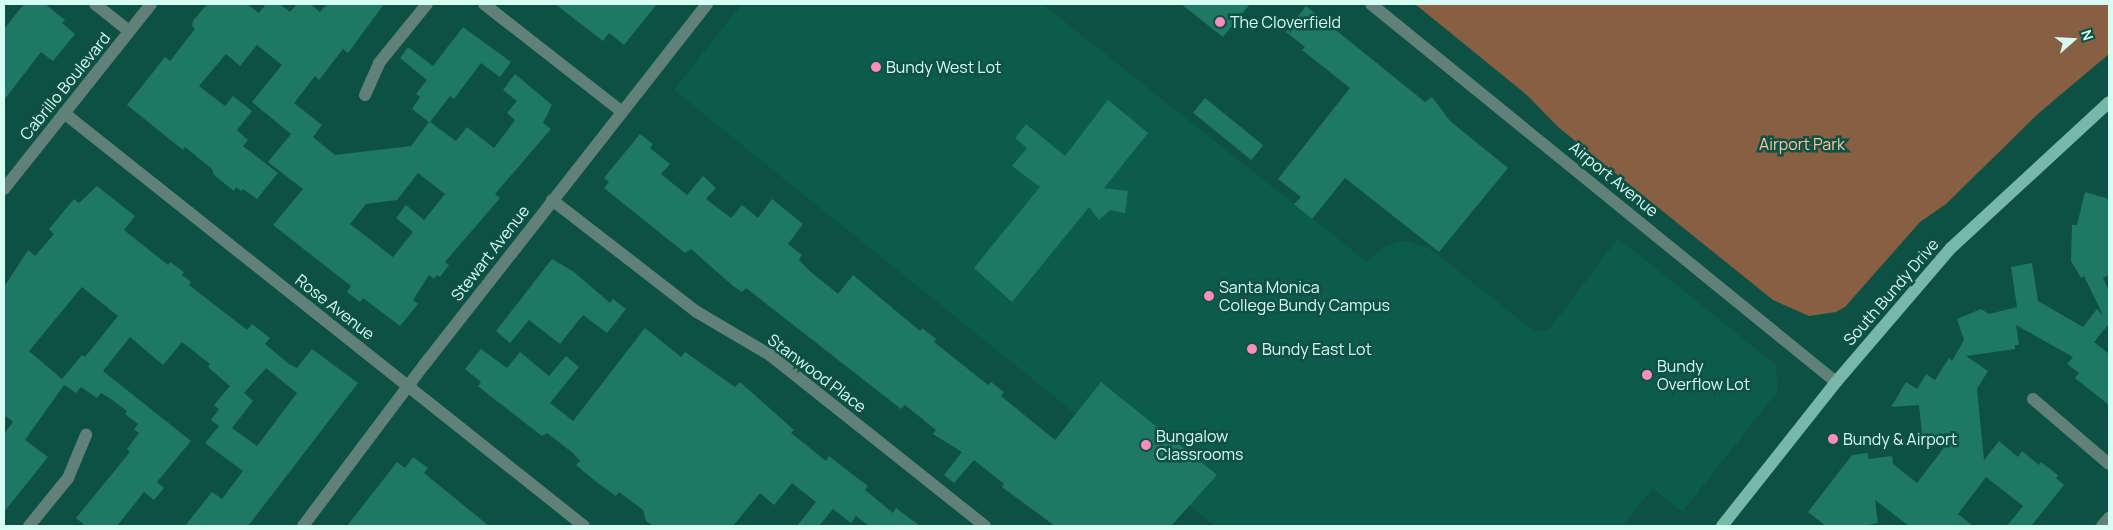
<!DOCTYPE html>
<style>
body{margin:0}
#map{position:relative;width:2113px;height:530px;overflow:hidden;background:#0d5145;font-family:Manrope,sans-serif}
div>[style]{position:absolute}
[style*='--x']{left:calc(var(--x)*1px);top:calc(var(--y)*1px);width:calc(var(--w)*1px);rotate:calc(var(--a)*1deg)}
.built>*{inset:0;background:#0c5c4e}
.green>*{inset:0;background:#875f42}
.building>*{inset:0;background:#1f7766;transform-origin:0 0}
.minor>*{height:12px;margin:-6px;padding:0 6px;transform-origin:6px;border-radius:6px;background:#618078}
.major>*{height:12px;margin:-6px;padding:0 6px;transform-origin:6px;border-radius:6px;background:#77b9a8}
.dots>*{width:14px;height:14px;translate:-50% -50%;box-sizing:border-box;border:2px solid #0d5145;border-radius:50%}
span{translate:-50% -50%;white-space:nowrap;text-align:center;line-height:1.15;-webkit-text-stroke:5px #0d5145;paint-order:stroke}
.poi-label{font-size:16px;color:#d7fef3}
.left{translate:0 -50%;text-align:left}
.street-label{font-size:16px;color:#d7fef3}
.park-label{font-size:16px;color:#ffc7a0}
.frame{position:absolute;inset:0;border:5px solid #d7fef3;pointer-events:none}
.north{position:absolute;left:2048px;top:15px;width:50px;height:50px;-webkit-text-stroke:4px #0d5145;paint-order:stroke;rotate:71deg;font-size:14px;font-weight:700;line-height:20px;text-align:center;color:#d7fef3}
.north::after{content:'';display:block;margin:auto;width:18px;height:22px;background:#d7fef3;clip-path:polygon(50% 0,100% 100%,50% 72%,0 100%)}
</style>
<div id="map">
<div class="built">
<div style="clip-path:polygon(742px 4px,1042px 4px,1367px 262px,1385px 246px,1404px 241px,1429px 248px,1535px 332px,1549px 330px,1618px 238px,1776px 365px,1777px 392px,1682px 512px,1653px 488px,1622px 526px,1215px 526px,674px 90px)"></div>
</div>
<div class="green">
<div style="clip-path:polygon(1415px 4px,2109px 4px,2109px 54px,2040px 112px,1946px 204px,1920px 222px,1845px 307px,1836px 312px,1809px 316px,1773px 300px,1558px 127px,1528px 96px)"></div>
</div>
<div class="building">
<div style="clip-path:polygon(24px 4px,45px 4px,65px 20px,62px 23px,75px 34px,53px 61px,41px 52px,4px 100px,4px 29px)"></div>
<div style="clip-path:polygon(evenodd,207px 4px,247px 4px,259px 13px,266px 4px,280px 4px,290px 12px,297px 4px,310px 4px,320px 12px,327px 4px,384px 4px,348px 53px,343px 49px,319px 80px,315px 76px,294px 103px,322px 125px,313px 137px,335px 155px,411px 146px,429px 122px,412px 109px,420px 97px,416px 94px,427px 80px,400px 58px,408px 47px,433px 66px,463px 27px,511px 62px,500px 77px,481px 63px,454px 99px,450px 96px,430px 122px,456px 141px,467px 127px,494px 148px,515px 120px,507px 113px,517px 101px,503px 90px,515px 74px,552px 105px,543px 123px,551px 129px,495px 194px,500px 198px,445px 262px,449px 265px,440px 277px,437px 275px,434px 279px,429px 275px,413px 300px,418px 304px,400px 326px,363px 298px,360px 302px,347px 292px,351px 286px,273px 225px,303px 189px,268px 162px,291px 134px,252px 102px,282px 65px,257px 45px,240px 66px,226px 54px,199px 86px,225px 106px,233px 96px,252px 111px,237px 130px,248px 140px,243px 146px,278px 173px,257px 199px,243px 189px,241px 191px,236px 187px,234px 191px,214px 175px,212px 169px,185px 147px,183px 150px,127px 105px,165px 57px,170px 61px,195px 29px,192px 26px,193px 21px,207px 4px,418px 173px,445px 194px,424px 220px,406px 205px,396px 218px,413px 232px,393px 257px,350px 224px,366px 204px,397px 200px,418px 173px)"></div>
<div style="clip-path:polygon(555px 4px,657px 4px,624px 45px,609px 33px,603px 41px)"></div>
<div style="clip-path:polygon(1181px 4px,1250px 4px,1223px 37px)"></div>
<div style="clip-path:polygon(1306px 6px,1425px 102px,1432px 97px,1450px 121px,1508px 168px,1439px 252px,1345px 178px,1312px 219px,1294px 204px,1301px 197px,1278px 179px,1350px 88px,1302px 50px,1305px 47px,1286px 32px)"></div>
<div style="left:1205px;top:98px;width:75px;height:19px;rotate:39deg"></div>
<div style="clip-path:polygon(1108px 100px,1148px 133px,1104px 188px,1128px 191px,1125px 213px,1110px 210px,1099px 220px,1089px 207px,1012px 302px,974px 268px,1040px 187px,1012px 166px,1027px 148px,1015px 138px,1026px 124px,1065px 156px)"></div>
<div style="clip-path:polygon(640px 134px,653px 144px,650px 148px,670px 164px,661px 174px,687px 195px,703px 176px,716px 188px,706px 199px,731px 218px,742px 205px,758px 218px,772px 199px,803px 224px,788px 244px,802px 255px,799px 260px,812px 273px,838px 294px,853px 275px,920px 331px,922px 328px,936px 339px,934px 342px,988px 385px,991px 382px,1004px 392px,1001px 396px,1055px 440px,1101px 382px,1217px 475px,1171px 526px,1055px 526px,1002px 487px,1004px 484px,974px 460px,954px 483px,944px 475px,962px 452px,933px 434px,936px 430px,905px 405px,901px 409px,746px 288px,742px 292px,733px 286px,691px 249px,685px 253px,604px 188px,609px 182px,604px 178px)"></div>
<div style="clip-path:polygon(evenodd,97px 186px,135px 216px,124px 230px,168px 265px,170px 262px,184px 272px,182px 275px,191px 282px,189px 285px,247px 330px,252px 324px,270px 338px,265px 344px,289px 364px,297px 368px,312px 349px,358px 383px,248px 526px,185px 526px,212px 492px,222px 499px,243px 471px,205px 443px,219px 426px,211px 420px,219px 409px,214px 405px,230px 386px,208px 367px,210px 364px,182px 342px,163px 365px,130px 337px,103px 371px,191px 441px,157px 482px,164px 488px,154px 500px,144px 492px,117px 526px,86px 526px,76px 518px,130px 452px,127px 449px,139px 433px,134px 429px,138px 424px,125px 414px,127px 411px,108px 397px,101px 393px,97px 398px,81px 387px,76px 393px,64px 385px,25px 440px,48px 457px,4px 512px,4px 434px,13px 422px,4px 415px,4px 287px,28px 250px,35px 256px,54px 234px,49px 229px,74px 199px,79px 203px,97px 186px,82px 287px,118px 316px,85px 357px,82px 355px,62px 379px,29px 351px,82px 287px,97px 186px,266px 368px,297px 393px,257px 446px,232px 428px,253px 401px,244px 393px,266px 368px)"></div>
<div style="clip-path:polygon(2085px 192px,2109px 199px,2109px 275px,2103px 278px,2109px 291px,2109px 327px,2108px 325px,2094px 342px,2109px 354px,2109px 405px,2075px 378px,2079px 373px,2067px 364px,2073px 357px,2016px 325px,2019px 345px,2015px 345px,2015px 349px,1966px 356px,1988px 371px,1977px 389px,1984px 460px,1999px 441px,2018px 457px,2022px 451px,2039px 465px,2041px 462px,2058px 475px,2056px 478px,2064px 485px,2031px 526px,2007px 526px,2023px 506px,1986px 477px,1958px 514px,1973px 526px,1909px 526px,1875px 500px,1878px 523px,1865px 526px,1826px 526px,1808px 512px,1852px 455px,1868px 453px,1868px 459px,1892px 456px,1893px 464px,1917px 483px,1949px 441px,1923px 444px,1919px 405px,1891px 407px,1906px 382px,1917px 389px,1926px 374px,1935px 380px,1949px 358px,1952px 361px,1964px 340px,1957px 319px,1981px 309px,1989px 314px,2017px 307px,2011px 267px,2032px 263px,2038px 301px,2083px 327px,2097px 309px,2103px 315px,2084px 276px,2081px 278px,2071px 261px,2072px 225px,2077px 225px)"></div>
<div style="clip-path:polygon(552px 259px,574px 272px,610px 303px,613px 299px,626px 309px,607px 333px,583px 315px,560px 344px,529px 320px,510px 343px,496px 331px)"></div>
<div style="clip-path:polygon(645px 328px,681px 357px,685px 352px,735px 387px,740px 382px,794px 430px,791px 433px,826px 461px,829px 456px,852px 474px,868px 486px,865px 490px,893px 513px,896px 508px,920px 526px,869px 526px,856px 516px,851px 523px,833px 509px,819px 526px,797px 526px,816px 502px,792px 483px,774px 505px,760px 493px,733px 526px,653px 526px,646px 521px,643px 510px,619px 492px,616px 496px,595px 481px,576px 465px,580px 461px,573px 453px,547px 433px,542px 436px,489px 395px,478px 386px,481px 382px,465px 369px,481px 349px,507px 368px,520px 352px,549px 376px,566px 356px,579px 367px,550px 403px,573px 421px)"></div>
<div style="clip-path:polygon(413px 457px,428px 468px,424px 473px,489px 526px,347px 526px,397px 462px,405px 468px)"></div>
</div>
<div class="minor">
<div style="--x:95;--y:4;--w:43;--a:38.5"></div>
<div style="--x:484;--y:4;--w:174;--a:38"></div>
<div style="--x:1371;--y:4;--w:599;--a:39.11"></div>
<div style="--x:365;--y:95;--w:35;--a:-66"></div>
<div style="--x:379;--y:63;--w:76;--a:-50.9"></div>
<div style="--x:64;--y:113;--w:664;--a:38.46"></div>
<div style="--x:4;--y:189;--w:236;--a:-51.5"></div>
<div style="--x:552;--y:200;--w:183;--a:37.7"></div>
<div style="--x:697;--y:312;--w:85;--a:30.5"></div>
<div style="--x:770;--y:355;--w:275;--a:38.5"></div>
<div style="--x:2033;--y:399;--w:100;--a:40.5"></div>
<div style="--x:29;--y:526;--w:62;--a:-50.9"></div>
<div style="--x:68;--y:478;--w:47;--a:-67.3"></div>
<div style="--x:303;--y:526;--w:201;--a:-53.1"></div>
<div style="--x:424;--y:365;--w:459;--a:-51.9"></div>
<div style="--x:2102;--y:526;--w:11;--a:-49"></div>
</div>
<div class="major">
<div style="--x:1722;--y:526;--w:184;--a:-51.6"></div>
<div style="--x:1836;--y:382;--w:177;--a:-49.4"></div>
<div style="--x:1951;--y:248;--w:215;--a:-42.7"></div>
</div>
<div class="dots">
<div style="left:1220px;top:22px;background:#ff8eb9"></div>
<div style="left:876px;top:67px;background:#ff8eb9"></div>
<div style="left:1209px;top:296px;background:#ff8eb9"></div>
<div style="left:1252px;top:349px;background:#ff8eb9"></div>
<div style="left:1647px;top:375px;background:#ff8eb9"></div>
<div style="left:1833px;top:439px;background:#ff8eb9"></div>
<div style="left:1146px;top:445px;background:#ff8eb9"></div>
</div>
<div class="poi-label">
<span class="left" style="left:1230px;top:22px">The Cloverfield</span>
<span class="left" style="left:886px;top:67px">Bundy West Lot</span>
<span class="left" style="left:1219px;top:296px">Santa Monica<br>College Bundy Campus</span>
<span class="left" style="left:1262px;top:349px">Bundy East Lot</span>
<span class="left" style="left:1657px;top:375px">Bundy<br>Overflow Lot</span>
<span class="left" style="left:1156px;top:445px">Bungalow<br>Classrooms</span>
<span class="left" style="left:1843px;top:439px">Bundy &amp; Airport</span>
</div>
<div class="street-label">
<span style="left:65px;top:86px;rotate:-51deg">Cabrillo Boulevard</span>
<span style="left:1614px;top:179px;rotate:39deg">Airport Avenue</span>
<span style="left:490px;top:253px;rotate:-52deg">Stewart Avenue</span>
<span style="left:1891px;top:292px;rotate:-49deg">South Bundy Drive</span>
<span style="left:335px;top:307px;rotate:38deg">Rose Avenue</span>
<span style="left:817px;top:373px;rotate:37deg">Stanwood Place</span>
</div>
<div class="park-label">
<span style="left:1802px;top:144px">Airport Park</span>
</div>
<div class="frame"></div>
<div class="north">N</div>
</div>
